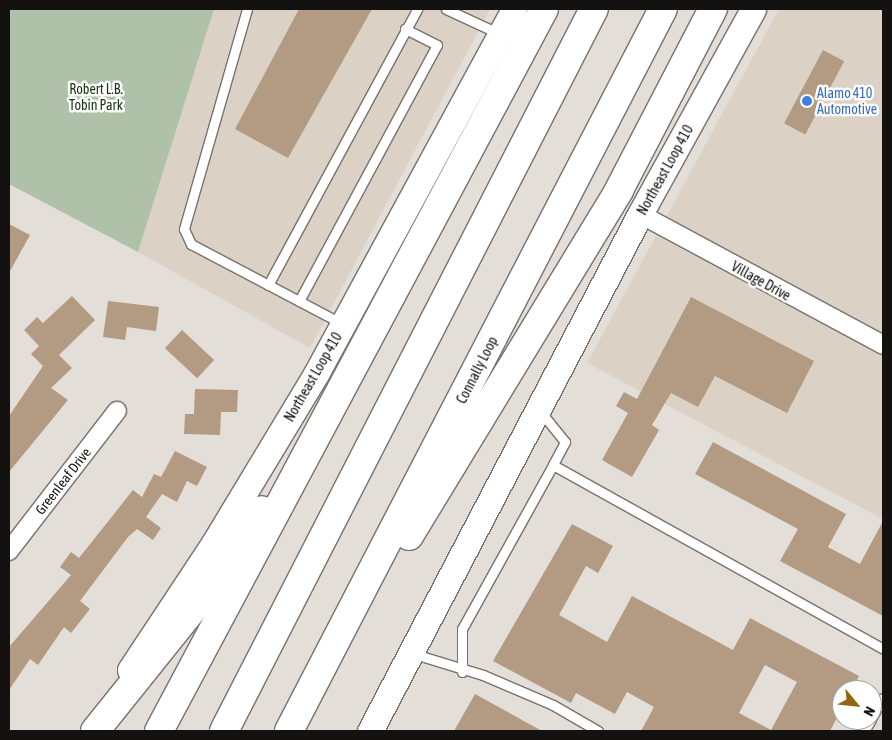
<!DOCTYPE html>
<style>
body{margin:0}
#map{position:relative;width:892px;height:740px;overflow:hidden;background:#e3ded7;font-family:"Asap Condensed",sans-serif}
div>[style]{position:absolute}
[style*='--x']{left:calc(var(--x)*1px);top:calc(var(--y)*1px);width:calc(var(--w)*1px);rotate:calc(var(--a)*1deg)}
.built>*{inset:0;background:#dbd1c5}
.green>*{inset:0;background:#afc1a8}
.building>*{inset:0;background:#b29b82;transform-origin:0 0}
.roads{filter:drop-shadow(1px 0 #76716c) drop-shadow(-1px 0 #76716c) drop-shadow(0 1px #76716c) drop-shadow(0 -1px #76716c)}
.service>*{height:9px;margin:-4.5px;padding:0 4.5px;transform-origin:4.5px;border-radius:4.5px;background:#fff}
.minor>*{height:18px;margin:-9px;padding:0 9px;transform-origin:9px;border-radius:9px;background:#fff}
.secondary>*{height:25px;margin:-12.5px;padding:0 12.5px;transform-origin:12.5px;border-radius:12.5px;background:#fff}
.motorway>*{height:28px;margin:-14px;padding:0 14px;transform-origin:14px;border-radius:14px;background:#fff}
.dots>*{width:14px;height:14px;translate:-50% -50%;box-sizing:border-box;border:2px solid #fff;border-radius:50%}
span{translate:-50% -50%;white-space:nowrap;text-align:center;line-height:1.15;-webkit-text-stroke:5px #fff;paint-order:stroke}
.park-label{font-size:14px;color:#19350c}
.shop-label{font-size:14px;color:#366cbe}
.left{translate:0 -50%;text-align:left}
.street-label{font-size:14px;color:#131210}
.frame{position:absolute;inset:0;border:10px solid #131210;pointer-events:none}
.north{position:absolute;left:832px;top:680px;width:50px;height:50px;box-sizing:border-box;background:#fff;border:1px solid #a1a09f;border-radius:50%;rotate:118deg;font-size:14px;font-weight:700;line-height:20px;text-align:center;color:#131210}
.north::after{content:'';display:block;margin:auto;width:18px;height:22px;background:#926610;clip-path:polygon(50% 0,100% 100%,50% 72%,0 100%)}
</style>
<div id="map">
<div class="built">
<div style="clip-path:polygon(214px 9px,490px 9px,310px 348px,138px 252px)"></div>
<div style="clip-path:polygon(779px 9px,883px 9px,883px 519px,587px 363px)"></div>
</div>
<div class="green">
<div style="clip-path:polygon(9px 9px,214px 9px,138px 252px,9px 184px)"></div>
</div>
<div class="building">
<div style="clip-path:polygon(299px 9px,372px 9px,288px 158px,235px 129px)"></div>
<div style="left:823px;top:50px;width:24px;height:83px;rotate:28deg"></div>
<div style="clip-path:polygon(9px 224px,30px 235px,9px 273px)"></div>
<div style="clip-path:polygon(72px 296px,95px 320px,59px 355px,72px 368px,51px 388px,68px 400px,9px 472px,9px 416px,43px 366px,31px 354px,39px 346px,24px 330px,37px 317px,43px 323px)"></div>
<div style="clip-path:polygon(691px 297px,814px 361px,787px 413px,715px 376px,698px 407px,671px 393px,652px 425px,659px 430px,632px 477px,602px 460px,628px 413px,616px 406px,624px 392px,637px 399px)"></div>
<div style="clip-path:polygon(108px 301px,159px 307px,156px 331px,127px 327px,125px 340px,103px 337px)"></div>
<div style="left:182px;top:330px;width:44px;height:25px;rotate:43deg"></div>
<div style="clip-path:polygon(195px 389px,238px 390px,237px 412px,221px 412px,220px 435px,184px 434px,185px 414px,194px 414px)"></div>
<div style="clip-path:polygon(713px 442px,846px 514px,828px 547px,860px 564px,883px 521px,883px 616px,780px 561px,798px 529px,695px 474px)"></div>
<div style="clip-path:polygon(175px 451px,207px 467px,197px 486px,187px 481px,177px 502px,162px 494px,146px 517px,161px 528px,153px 540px,137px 529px,128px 537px,80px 601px,90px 609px,71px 633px,64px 627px,38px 665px,30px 659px,9px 690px,9px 647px,71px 575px,60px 567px,71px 552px,79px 558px,133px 490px,142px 497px,154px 474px,161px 477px)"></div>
<div style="clip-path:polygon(evenodd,572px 524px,613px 546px,598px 573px,586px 566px,559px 615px,607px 642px,632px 596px,733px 650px,750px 618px,859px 676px,852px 690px,842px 690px,842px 708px,830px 731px,641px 731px,654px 707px,627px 692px,615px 714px,576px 693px,571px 703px,493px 661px,572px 524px,765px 665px,797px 682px,771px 730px,739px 713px,765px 665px)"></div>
<div style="clip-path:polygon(475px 694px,542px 731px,454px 731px)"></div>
</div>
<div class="roads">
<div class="service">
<div style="--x:247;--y:9;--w:229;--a:106"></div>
<div style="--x:184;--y:229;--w:17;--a:65"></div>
<div style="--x:191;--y:244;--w:170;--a:27.8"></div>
<div style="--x:446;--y:9;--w:60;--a:24.8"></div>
<div style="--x:268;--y:285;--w:314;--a:-61.6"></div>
<div style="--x:299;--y:301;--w:291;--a:-61.7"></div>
<div style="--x:437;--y:45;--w:36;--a:-153"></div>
<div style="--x:540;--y:411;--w:40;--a:51"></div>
<div style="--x:565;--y:442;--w:26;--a:118"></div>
<div style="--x:411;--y:653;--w:75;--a:17"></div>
<div style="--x:483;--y:675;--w:76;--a:23.2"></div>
<div style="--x:553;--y:705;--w:52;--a:30"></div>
<div style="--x:462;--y:672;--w:43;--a:-90"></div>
<div style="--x:462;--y:629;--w:188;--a:-61"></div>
<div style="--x:553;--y:465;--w:378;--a:29.1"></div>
<div style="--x:872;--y:717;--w:22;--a:-60"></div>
<div style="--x:864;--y:731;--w:13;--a:-58"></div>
</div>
<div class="minor">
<div style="--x:640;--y:214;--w:276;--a:28.3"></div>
<div style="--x:9;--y:551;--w:177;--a:-52.4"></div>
</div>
<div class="secondary">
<div style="--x:130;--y:670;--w:152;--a:-56.5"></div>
<div style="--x:214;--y:543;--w:200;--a:-58.9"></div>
<div style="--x:317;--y:372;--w:413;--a:-61.5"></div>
<div style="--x:370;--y:731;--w:583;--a:-62.42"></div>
<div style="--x:640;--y:214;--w:234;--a:-61.1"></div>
</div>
<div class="motorway">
<div style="--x:409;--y:536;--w:405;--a:-58.7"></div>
<div style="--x:619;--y:190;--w:204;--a:-62.6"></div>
<div style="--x:95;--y:731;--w:168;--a:-51.3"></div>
<div style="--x:200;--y:600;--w:109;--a:-55.4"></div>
<div style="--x:159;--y:731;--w:818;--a:-61.93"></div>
<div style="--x:224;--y:731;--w:811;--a:-62.87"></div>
<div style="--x:289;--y:731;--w:813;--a:-62.62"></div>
</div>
</div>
<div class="dots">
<div style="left:807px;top:101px;background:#3f7fe0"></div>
</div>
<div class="park-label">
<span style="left:96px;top:97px">Robert L.B.<br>Tobin Park</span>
</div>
<div class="shop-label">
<span class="left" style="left:817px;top:101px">Alamo 410<br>Automotive</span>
</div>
<div class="street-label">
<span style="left:665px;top:170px;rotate:-61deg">Northeast Loop 410</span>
<span style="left:761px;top:281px;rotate:29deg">Village Drive</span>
<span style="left:477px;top:370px;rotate:-63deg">Connally Loop</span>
<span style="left:313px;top:377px;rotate:-60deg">Northeast Loop 410</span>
<span style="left:63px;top:481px;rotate:-52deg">Greenleaf Drive</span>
</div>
<div class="frame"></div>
<div class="north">N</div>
</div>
